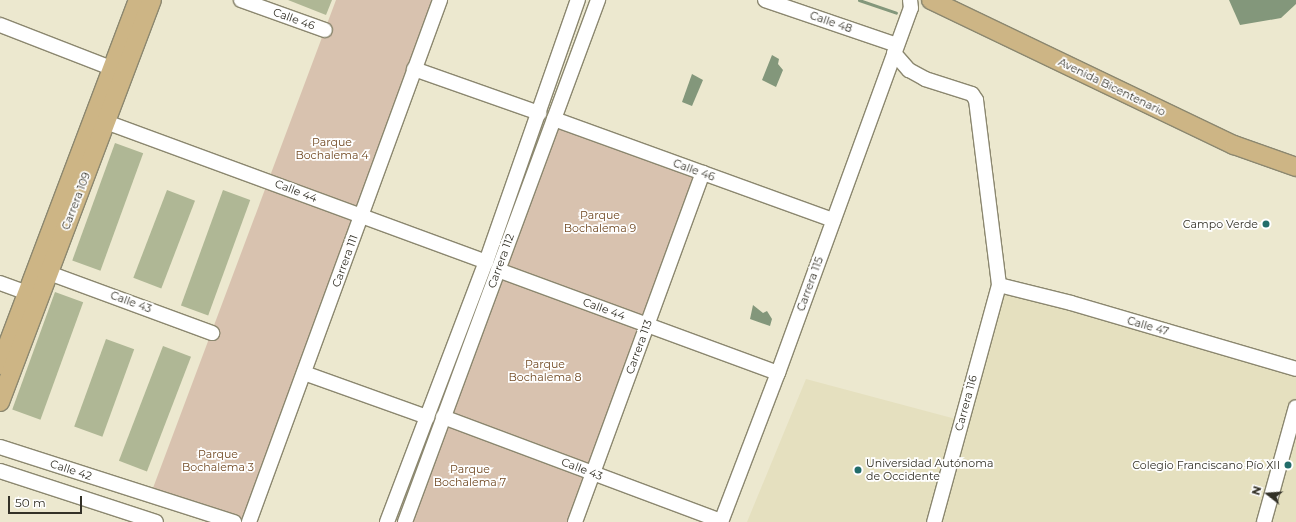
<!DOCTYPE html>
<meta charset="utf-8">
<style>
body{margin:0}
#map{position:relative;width:1296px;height:522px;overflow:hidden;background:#ece8cf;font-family:Montserrat,sans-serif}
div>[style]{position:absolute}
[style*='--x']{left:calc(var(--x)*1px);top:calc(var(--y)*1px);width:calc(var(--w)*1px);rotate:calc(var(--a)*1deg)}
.built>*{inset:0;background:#e5e0bf}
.green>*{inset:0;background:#d8c2af}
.water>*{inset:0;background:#83977b}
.stream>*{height:3px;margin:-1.5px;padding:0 1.5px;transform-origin:1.5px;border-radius:1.5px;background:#83977b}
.building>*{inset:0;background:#afb795;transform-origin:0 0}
.roads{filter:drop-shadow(1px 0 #8b876f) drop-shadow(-1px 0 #8b876f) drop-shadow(0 1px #8b876f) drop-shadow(0 -1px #8b876f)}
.minor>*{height:14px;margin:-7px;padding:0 7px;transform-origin:7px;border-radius:7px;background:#fff}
.major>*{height:18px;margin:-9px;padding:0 9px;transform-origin:9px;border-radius:9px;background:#cdb585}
.dots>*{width:11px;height:11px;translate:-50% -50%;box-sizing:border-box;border:2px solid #fff;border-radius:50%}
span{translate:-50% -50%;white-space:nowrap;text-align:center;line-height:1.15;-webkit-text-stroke:3.5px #fff;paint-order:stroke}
.street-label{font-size:11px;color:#333127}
.park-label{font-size:11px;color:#704821}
.poi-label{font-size:11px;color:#333127}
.right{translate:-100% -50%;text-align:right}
.left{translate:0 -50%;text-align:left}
.north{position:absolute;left:1248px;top:474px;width:40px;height:40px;-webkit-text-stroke:3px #fff;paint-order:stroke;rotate:287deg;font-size:11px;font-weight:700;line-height:16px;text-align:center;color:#333127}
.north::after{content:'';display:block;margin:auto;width:14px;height:18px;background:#333127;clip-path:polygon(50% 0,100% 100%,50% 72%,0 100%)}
.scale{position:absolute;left:8px;top:496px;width:74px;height:18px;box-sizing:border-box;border:2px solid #333127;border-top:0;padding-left:5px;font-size:12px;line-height:14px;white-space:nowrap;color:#333127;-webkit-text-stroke:3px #fff;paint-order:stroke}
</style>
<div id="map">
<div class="built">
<div style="clip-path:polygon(999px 285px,1296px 369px,1296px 522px,747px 522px,806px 379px,952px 418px,962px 418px)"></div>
</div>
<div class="green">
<div style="clip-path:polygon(336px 0,440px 0,249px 522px,234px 522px,150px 496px)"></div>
<div style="clip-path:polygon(554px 119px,703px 173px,575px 522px,405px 522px)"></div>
</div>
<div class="water">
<div style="clip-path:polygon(1229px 0,1296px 0,1296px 4px,1281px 18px,1240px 25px)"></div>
<div style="clip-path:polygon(772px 55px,779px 59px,778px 64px,783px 70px,776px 87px,762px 80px)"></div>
<div style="clip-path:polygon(692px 74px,703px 80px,692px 106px,682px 102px)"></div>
<div style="clip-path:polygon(753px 305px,763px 313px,767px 311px,772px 319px,770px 326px,750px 319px)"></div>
</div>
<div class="stream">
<div style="--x:859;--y:0;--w:39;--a:19"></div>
</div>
<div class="building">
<div style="clip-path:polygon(288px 0,332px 0,326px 15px)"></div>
<div style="left:115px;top:143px;width:30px;height:125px;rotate:20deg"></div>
<div style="left:167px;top:190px;width:30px;height:94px;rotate:21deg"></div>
<div style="left:223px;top:190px;width:29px;height:123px;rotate:20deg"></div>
<div style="left:55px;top:292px;width:30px;height:125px;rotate:20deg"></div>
<div style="left:106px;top:339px;width:30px;height:93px;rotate:20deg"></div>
<div style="left:163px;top:346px;width:30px;height:123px;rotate:21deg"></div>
</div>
<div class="roads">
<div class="minor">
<div style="--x:241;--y:0;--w:89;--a:19.7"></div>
<div style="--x:765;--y:0;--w:139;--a:18.8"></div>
<div style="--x:0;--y:25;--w:130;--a:21.2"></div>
<div style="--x:894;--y:53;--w:23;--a:49"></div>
<div style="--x:909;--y:70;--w:18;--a:29"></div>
<div style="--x:925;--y:79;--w:49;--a:17.7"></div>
<div style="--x:972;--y:94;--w:7;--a:56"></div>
<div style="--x:976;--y:100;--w:186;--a:82.9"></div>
<div style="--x:999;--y:285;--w:246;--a:105.3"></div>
<div style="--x:414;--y:69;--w:133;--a:19.4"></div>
<div style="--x:554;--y:119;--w:297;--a:19.9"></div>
<div style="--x:106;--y:122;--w:405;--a:20.2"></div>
<div style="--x:498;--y:270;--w:298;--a:20.2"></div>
<div style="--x:49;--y:273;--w:174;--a:20.2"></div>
<div style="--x:0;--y:283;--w:30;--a:20"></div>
<div style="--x:999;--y:285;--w:74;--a:14"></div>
<div style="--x:1071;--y:303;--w:234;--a:16.3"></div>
<div style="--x:304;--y:373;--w:131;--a:19.7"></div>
<div style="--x:443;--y:417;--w:297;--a:20.5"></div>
<div style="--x:0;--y:447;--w:246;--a:17.8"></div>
<div style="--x:0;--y:471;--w:164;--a:18.1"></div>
<div style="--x:249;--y:522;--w:556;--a:-69.9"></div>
<div style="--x:387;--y:522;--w:278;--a:-69.2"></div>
<div style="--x:486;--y:262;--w:278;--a:-70.7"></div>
<div style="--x:405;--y:522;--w:557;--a:-69.71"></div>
<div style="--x:575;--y:522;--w:372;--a:-69.9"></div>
<div style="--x:721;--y:522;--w:160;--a:-69.1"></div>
<div style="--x:778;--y:373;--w:388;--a:-70"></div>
<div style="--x:911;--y:8;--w:8;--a:-97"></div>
<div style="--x:1264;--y:522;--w:119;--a:-74.5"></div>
</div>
<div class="major">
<div style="--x:931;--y:0;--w:336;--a:25.6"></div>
<div style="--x:1234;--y:145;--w:66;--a:19.5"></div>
<div style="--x:0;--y:365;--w:390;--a:-69.3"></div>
<div style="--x:0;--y:402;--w:430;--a:-69.3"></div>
</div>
</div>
<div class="dots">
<div style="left:1266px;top:224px;background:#226d6a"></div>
<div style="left:1288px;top:465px;background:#226d6a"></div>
<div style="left:858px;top:470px;background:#226d6a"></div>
</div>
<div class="street-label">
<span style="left:294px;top:19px;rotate:20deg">Calle 46</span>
<span style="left:831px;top:22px;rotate:19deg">Calle 48</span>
<span style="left:1112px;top:87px;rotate:26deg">Avenida Bicentenario</span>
<span style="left:694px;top:170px;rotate:20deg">Calle 46</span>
<span style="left:296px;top:191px;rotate:21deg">Calle 44</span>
<span style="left:76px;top:201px;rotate:-69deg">Carrera 109</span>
<span style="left:345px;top:261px;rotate:-70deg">Carrera 111</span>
<span style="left:501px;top:261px;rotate:-70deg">Carrera 112</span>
<span style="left:810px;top:284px;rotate:-70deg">Carrera 115</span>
<span style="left:131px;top:302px;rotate:20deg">Calle 43</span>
<span style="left:604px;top:309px;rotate:20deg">Calle 44</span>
<span style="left:1148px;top:326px;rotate:16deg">Calle 47</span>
<span style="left:639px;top:347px;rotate:-70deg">Carrera 113</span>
<span style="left:966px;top:403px;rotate:-75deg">Carrera 116</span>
<span style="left:582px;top:469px;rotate:21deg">Calle 43</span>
<span style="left:71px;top:470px;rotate:18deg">Calle 42</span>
</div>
<div class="park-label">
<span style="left:332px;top:149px">Parque<br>Bochalema 4</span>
<span style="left:600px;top:222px">Parque<br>Bochalema 9</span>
<span style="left:545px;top:371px">Parque<br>Bochalema 8</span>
<span style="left:218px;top:461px">Parque<br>Bochalema 3</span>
<span style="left:470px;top:476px">Parque<br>Bochalema 7</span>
</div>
<div class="poi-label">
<span class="right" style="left:1258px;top:224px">Campo Verde</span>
<span class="left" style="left:866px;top:470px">Universidad Autónoma<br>de Occidente</span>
<span class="right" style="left:1280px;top:465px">Colegio Franciscano Pío XII</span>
</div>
<div class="north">N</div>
<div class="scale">50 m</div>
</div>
